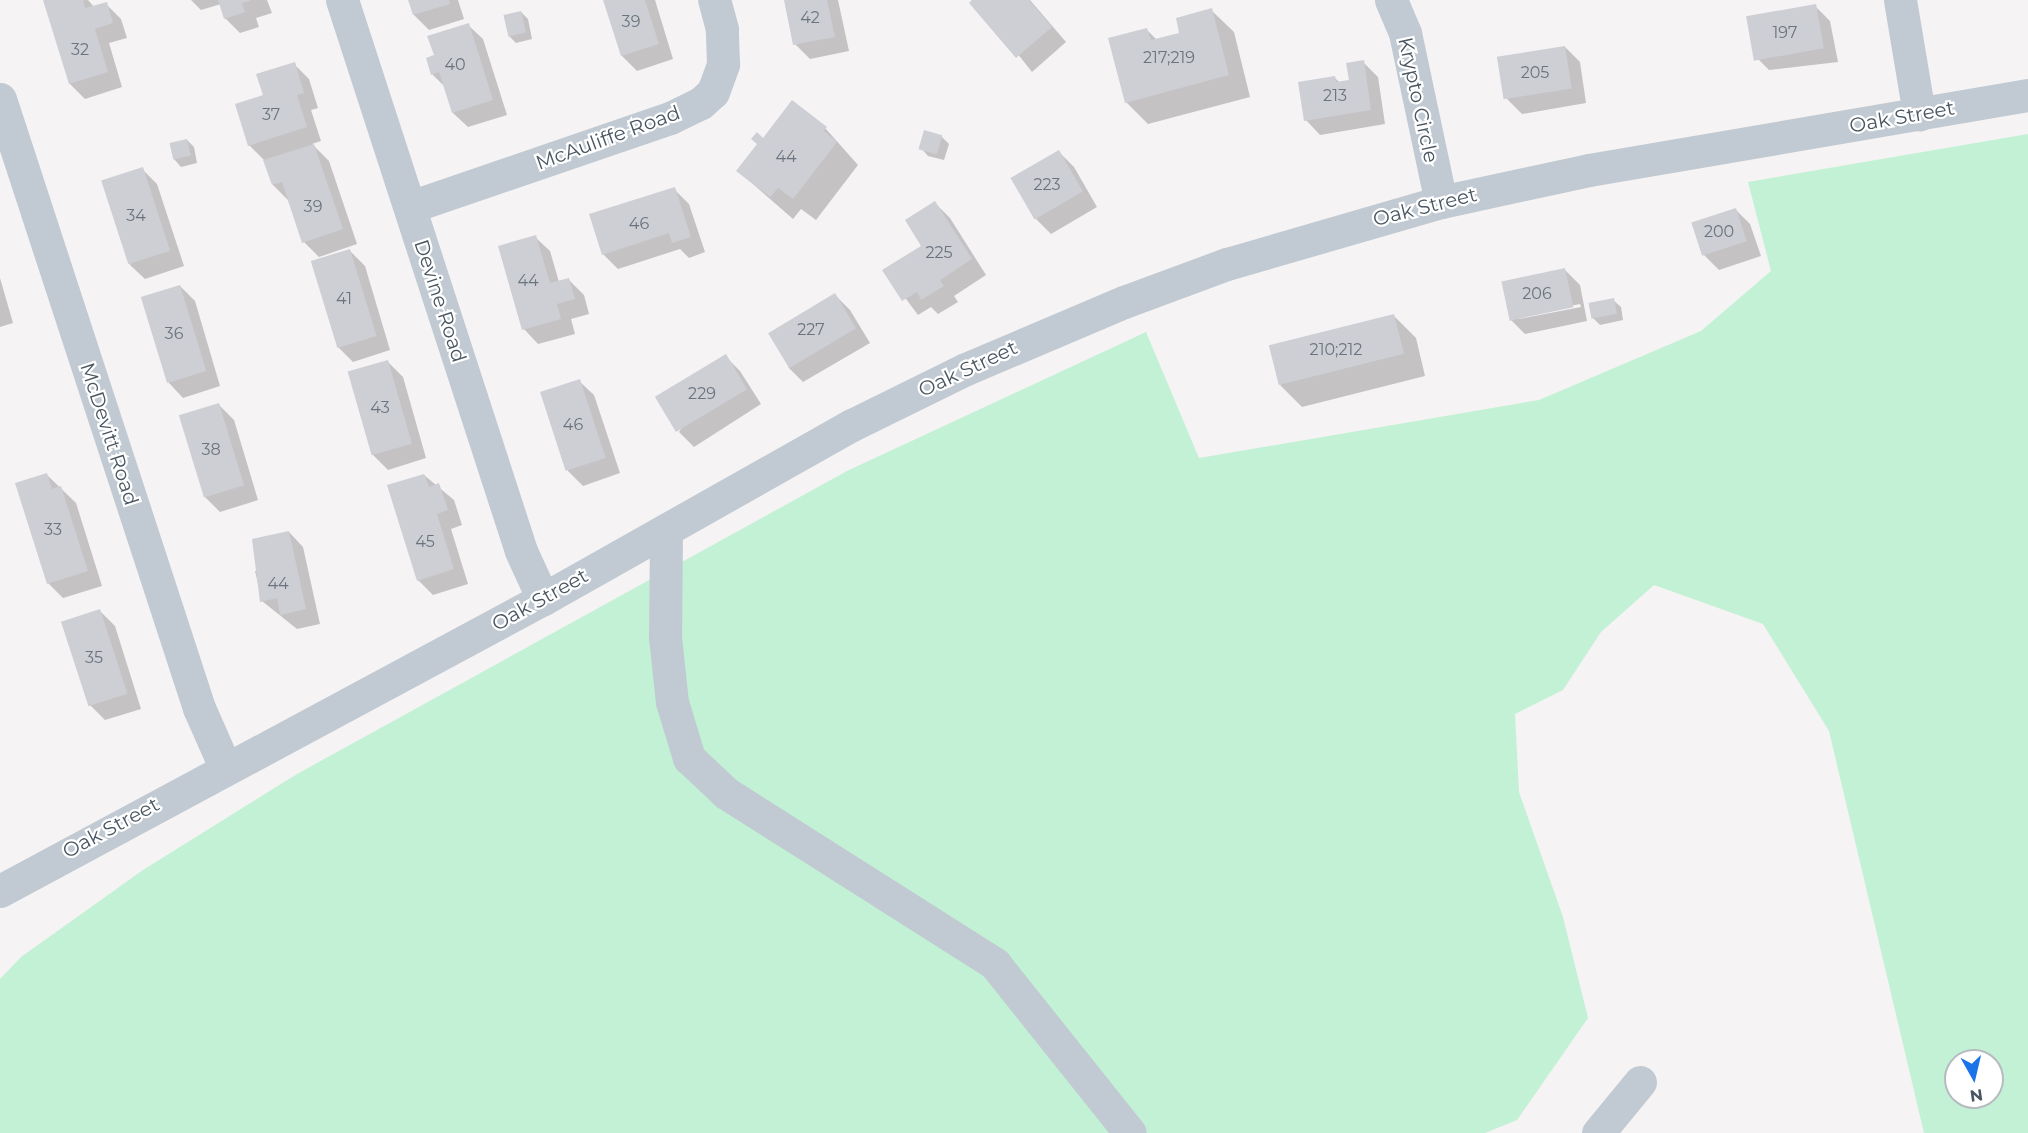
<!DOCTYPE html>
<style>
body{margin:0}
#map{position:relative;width:2028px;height:1133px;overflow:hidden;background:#f5f3f3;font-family:Montserrat,sans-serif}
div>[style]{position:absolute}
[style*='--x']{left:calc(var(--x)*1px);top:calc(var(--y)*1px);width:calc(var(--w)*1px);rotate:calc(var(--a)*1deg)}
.green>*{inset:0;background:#c3f1d5}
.shadow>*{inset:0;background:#0003}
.building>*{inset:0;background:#cdcfd5;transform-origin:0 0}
.minor>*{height:33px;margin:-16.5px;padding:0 16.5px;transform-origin:16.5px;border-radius:16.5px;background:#c1cad2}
span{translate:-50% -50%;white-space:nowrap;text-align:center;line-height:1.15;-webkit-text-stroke:4.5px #fff;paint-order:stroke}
.number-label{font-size:16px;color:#6b747e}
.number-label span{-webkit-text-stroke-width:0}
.street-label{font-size:20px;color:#4a5661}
.north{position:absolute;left:1944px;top:1049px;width:60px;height:60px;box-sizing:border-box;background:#fff;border:2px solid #b7bbc0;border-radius:50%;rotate:172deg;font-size:16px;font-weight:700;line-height:24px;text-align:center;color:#4a5661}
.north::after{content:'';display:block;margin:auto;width:21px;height:27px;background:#1a73e8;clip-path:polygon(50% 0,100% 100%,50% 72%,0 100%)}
</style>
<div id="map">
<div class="green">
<div style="clip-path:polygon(evenodd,2028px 134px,2028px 1133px,1924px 1133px,1829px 731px,1763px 624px,1654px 585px,1601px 632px,1563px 690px,1515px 714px,1519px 792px,1563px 917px,1588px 1018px,1517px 1120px,1485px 1133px,0 1133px,0 979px,21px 957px,143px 870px,297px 774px,847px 471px,1146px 332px,1199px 458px,1539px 400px,1701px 331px,1771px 271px,1748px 182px,2028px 134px,1956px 1061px,1992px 1061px,1992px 1097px,1956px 1097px,1956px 1061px)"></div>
</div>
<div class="shadow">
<div style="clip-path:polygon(88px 0,94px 7px,106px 4px,121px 19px,127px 38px,109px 43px,122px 87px,85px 99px,70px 84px,45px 1px)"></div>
<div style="clip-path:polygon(191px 0,267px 0,272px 13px,256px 18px,259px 27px,240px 33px,225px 18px,221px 4px,201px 10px)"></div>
<div style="clip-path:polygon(409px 0,458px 0,464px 19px,429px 30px,414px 15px)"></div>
<div style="clip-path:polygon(605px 0,655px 0,673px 59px,637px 71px,622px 56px)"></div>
<div style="clip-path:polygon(786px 0,838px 0,849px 51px,810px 59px,795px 44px)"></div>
<div style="clip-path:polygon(975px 0,1030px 0,1066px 42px,1032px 72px)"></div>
<div style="clip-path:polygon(1815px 6px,1830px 21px,1838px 62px,1769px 70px,1754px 55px)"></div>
<div style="clip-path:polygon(1211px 10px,1234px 32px,1250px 97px,1148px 124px,1126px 102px,1147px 30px,1157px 40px,1181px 34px)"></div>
<div style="clip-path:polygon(521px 12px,528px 19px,532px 39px,516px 43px,509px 36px,504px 16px)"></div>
<div style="clip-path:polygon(468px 25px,483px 39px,507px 115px,468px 127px,453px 113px,445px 87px,432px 74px,436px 56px)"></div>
<div style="clip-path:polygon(1565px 47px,1580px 62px,1586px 103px,1522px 114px,1507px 99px)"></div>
<div style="clip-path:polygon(1363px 62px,1378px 77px,1385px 124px,1320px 135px,1306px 120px,1335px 78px,1340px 83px,1351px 82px)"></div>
<div style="clip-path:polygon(294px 64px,309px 79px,318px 108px,311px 110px,321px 141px,312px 144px,329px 161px,357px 244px,319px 257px,304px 242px,288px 200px,273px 185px,265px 161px,249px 145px,265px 96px)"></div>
<div style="clip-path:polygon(792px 102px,826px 129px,858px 165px,816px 220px,801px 209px,793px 219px,738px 171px)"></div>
<div style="clip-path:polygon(925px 132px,942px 137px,949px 144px,944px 160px,928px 156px,921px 148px)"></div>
<div style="clip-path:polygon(187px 140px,194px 147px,197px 163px,181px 167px,174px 159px)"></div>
<div style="clip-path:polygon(1059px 152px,1074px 167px,1097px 207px,1051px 234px,1036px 219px)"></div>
<div style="clip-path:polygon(142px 169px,157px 184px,184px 266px,145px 279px,130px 265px)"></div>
<div style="clip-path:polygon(674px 189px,689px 204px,705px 252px,689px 258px,680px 249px,618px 269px,603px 254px)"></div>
<div style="clip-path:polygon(935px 203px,950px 218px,986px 275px,954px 296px,958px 302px,938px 314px,931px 307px,918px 315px,885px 271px,923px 246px)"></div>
<div style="clip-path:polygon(1735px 209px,1750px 224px,1761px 256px,1719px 270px,1704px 255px)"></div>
<div style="clip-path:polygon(535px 237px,550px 251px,559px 282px,569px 280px,584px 295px,589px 314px,571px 319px,575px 334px,538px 344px,524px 329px)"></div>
<div style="clip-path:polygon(350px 251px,365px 266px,390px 350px,353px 362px,338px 347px)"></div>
<div style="clip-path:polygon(evenodd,1565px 270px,1580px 285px,1587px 321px,1525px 334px,1510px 319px,1565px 270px,1580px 304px,1581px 307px,1519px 319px,1519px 316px,1580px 304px)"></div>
<div style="clip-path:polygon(0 278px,13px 323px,0 327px)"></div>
<div style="clip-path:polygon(180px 286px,195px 301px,220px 386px,183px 398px,169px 383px,143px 298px)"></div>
<div style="clip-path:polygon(835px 295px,850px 310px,870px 343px,803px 382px,788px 367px)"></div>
<div style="clip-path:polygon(1613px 300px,1621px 307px,1623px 320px,1600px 325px,1593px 318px)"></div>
<div style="clip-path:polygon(1394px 316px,1416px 338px,1425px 376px,1302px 407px,1280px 385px)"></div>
<div style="clip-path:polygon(725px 356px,740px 371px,761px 404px,694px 447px,679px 432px)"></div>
<div style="clip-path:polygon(388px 362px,403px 377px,426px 458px,388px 470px,373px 455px)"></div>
<div style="clip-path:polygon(579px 381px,594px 395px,620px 473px,583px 486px,568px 471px)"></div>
<div style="clip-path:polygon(219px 405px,234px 420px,258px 500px,220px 512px,205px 497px)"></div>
<div style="clip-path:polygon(46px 474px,76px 503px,102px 586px,63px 598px,48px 583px)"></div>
<div style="clip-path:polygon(424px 475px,454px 500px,462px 525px,451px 529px,468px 584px,433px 595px,418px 580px)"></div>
<div style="clip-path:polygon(289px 532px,303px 547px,320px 624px,297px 629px,262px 601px,255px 571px,260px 570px)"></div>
<div style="clip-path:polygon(100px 611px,115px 626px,141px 709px,105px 720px,90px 705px)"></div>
</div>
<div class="building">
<div style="clip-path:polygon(43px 0,83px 0,85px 8px,107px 2px,113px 23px,95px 29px,108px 72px,69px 84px)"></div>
<div style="clip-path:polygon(218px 0,250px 0,250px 1px,242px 3px,245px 12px,224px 19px)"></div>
<div style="clip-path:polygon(408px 0,449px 0,450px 4px,413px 15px)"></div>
<div style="clip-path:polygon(603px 0,645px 0,659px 44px,621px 56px)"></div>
<div style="clip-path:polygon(784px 0,827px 0,835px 37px,793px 45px)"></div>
<div style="clip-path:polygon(972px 0,1029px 0,1052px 27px,1016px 58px,969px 3px)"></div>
<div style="left:1816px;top:4px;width:45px;height:71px;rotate:80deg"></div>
<div style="clip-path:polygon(1212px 8px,1229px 75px,1125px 103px,1108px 38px,1147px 28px,1151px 40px,1179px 33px,1176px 18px)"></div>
<div style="left:521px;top:11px;width:22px;height:18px;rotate:77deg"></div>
<div style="clip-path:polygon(469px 23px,493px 100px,452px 113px,439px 72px,431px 75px,426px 58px,434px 55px,427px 36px)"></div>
<div style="left:1565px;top:46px;width:43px;height:69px;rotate:81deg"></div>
<div style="clip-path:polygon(1364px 60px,1371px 110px,1304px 121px,1298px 82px,1335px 76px,1336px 82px,1349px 80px,1346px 63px)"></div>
<div style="clip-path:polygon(295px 62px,304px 93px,297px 95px,307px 127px,248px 146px,235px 104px,263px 95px,256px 74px)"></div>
<div style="clip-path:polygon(792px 100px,827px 127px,824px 131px,837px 142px,793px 199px,778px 188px,770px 197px,736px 171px,757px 144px,751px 139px,757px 132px,763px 138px)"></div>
<div style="left:924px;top:130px;width:19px;height:20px;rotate:16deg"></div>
<div style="left:187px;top:139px;width:17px;height:18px;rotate:77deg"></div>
<div style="clip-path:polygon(314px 144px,343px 229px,302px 243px,282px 182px,272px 185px,263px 160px)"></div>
<div style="left:1059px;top:150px;width:48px;height:56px;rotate:60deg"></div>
<div style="left:143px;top:167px;width:88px;height:44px;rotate:72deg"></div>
<div style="clip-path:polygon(675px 187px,691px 237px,672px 243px,669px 233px,602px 255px,589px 214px)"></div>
<div style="clip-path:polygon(935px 201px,972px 259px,940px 280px,944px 286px,921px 300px,917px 292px,902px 301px,882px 270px,921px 246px,905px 220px)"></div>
<div style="left:1736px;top:208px;width:35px;height:47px;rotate:72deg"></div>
<div style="clip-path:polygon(536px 235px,550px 283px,569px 278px,575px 299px,557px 304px,561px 319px,522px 330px,498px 246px)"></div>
<div style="left:350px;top:249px;width:91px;height:41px;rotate:73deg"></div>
<div style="left:1565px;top:268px;width:40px;height:65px;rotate:78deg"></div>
<div style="left:180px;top:285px;width:90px;height:41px;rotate:73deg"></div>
<div style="left:835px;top:293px;width:41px;height:78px;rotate:59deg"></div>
<div style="left:1614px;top:298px;width:16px;height:26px;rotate:79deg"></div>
<div style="left:1394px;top:314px;width:41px;height:129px;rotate:76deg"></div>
<div style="left:726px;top:354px;width:41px;height:83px;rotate:59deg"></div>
<div style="left:388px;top:360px;width:87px;height:42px;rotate:74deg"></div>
<div style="left:580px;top:379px;width:83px;height:42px;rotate:72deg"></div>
<div style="left:219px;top:403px;width:86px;height:42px;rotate:73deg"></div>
<div style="clip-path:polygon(47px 473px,52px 489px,61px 486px,88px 571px,47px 584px,15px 483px)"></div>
<div style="clip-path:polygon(424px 474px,429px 487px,439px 483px,448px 510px,437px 514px,454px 569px,417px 581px,387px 485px)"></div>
<div style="clip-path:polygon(289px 531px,306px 609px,280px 615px,277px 598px,260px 602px,252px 539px)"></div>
<div style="left:100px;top:609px;width:89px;height:41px;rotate:72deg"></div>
</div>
<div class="minor">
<div style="--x:342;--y:0;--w:579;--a:72"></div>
<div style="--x:521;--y:551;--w:53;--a:65.4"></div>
<div style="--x:1391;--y:0;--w:36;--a:67"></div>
<div style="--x:1405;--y:33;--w:173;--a:78"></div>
<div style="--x:1900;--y:0;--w:116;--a:80.5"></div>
<div style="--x:0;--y:99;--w:641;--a:71.9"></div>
<div style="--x:199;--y:708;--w:64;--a:66.2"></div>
<div style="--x:410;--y:207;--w:275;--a:-18.9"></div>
<div style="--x:670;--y:118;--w:34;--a:-26"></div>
<div style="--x:701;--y:103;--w:16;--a:-43"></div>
<div style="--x:713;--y:92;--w:30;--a:-70"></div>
<div style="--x:723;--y:64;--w:35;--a:-92"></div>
<div style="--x:722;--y:29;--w:30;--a:-105"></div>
<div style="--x:666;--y:530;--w:107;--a:90.5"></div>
<div style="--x:665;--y:637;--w:65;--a:83.9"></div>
<div style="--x:672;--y:702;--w:59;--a:73.1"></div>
<div style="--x:689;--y:758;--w:51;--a:43.4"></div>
<div style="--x:726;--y:793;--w:319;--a:32.4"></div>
<div style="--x:995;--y:964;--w:216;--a:51.4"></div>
<div style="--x:0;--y:891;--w:617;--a:-28.27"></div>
<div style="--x:543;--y:599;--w:355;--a:-29.4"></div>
<div style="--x:852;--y:425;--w:127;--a:-26.2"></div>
<div style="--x:966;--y:369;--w:172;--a:-23"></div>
<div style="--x:1124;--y:302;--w:110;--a:-20.3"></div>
<div style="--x:1227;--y:264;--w:223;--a:-16.2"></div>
<div style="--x:1441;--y:202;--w:151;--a:-12.2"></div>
<div style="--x:1589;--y:170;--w:445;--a:-9.7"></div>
<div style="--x:1598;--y:1133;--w:66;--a:-50.5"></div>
</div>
<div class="number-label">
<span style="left:810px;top:18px">42</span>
<span style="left:631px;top:22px">39</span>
<span style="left:1785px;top:33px">197</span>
<span style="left:80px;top:50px">32</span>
<span style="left:1169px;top:58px">217;219</span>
<span style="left:455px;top:65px">40</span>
<span style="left:1535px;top:73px">205</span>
<span style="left:1335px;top:96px">213</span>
<span style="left:271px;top:115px">37</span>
<span style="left:786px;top:157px">44</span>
<span style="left:1047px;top:185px">223</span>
<span style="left:313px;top:207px">39</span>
<span style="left:136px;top:216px">34</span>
<span style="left:639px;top:224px">46</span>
<span style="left:1719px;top:232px">200</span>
<span style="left:939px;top:253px">225</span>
<span style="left:528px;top:281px">44</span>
<span style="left:1537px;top:294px">206</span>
<span style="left:344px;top:299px">41</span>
<span style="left:811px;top:330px">227</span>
<span style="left:174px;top:334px">36</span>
<span style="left:1336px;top:350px">210;212</span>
<span style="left:702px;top:394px">229</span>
<span style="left:380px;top:408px">43</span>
<span style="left:573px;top:425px">46</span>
<span style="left:211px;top:450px">38</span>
<span style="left:53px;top:530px">33</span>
<span style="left:425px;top:542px">45</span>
<span style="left:278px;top:584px">44</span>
<span style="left:94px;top:658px">35</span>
</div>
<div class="street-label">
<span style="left:1418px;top:100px;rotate:78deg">Krypto Circle</span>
<span style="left:1902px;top:117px;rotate:-10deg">Oak Street</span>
<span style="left:608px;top:138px;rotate:-20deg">McAuliffe Road</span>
<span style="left:1425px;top:207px;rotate:-14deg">Oak Street</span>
<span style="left:440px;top:301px;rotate:72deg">Devine Road</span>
<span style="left:968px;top:369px;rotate:-25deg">Oak Street</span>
<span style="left:109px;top:434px;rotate:72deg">McDevitt Road</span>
<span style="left:540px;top:600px;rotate:-29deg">Oak Street</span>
<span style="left:111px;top:828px;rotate:-28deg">Oak Street</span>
</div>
<div class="north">N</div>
</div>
